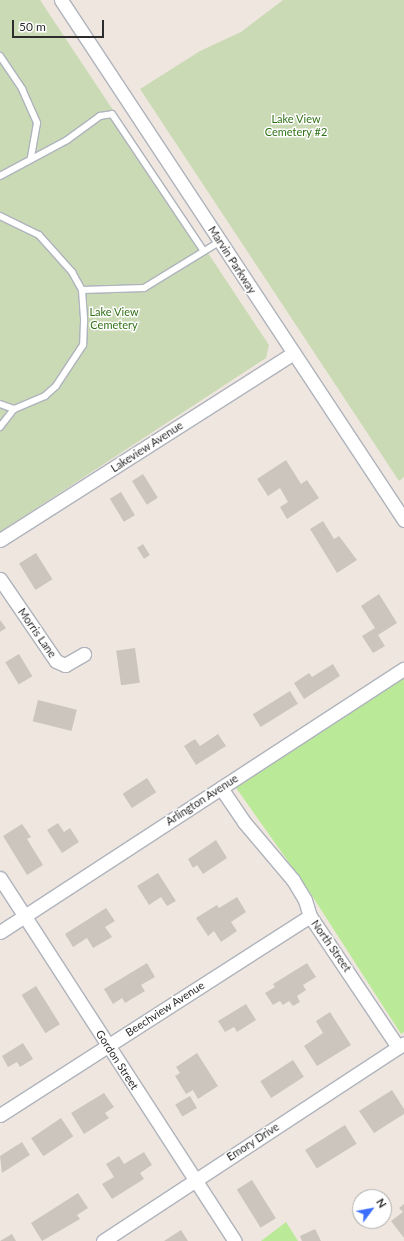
<!DOCTYPE html>
<style>
body{margin:0}
#map{position:relative;width:404px;height:1241px;overflow:hidden;background:#efe7df;font-family:Lato,sans-serif}
div>[style]{position:absolute}
[style*='--x']{left:calc(var(--x)*1px);top:calc(var(--y)*1px);width:calc(var(--w)*1px);rotate:calc(var(--a)*1deg)}
.green>*{inset:0;background:#bae998}
.cemetery>*{inset:0;background:#cadab5}
.building>*{inset:0;background:#cbc5bd;transform-origin:0 0}
.roads{filter:drop-shadow(1px 0 #afb3bd) drop-shadow(-1px 0 #afb3bd) drop-shadow(0 1px #afb3bd) drop-shadow(0 -1px #afb3bd)}
.lane>*{height:6px;margin:-3px;padding:0 3px;transform-origin:3px;border-radius:3px;background:#fff}
.street>*{height:13px;margin:-6.5px;padding:0 6.5px;transform-origin:6.5px;border-radius:6.5px;background:#fff}
span{translate:-50% -50%;white-space:nowrap;text-align:center;line-height:1.15;-webkit-text-stroke:3px #fff;paint-order:stroke}
.park-label{font-size:11px;color:#307116}
.street-label{font-size:11px;color:#2d2d2d}
.north{position:absolute;left:352px;top:1189px;width:40px;height:40px;box-sizing:border-box;background:#fff;border:1px solid #ababab;border-radius:50%;rotate:58deg;font-size:11px;font-weight:700;line-height:16px;text-align:center;color:#2d2d2d}
.north::after{content:'';display:block;margin:auto;width:14px;height:18px;background:#3c6fff;clip-path:polygon(50% 0,100% 100%,50% 72%,0 100%)}
.scale{position:absolute;left:12px;top:20px;width:92px;height:18px;box-sizing:border-box;border:2px solid #2d2d2d;border-top:0;padding-left:5px;font-size:12px;line-height:14px;white-space:nowrap;color:#2d2d2d;-webkit-text-stroke:3px #fff;paint-order:stroke}
</style>
<div id="map">
<div class="green">
<div style="clip-path:polygon(404px 676px,404px 1032px,401px 1034px,307px 888px,234px 785px)"></div>
<div style="clip-path:polygon(286px 1222px,298px 1241px,261px 1241px)"></div>
</div>
<div class="cemetery">
<div style="clip-path:polygon(0 0,40px 0,269px 345px,266px 358px,0 532px)"></div>
<div style="clip-path:polygon(283px 0,404px 0,404px 477px,399px 481px,140px 89px,200px 51px,241px 32px)"></div>
</div>
<div class="building">
<div style="clip-path:polygon(286px 460px,301px 484px,307px 480px,319px 498px,287px 519px,280px 507px,288px 502px,280px 488px,268px 496px,257px 479px)"></div>
<div style="left:143px;top:474px;width:28px;height:13px;rotate:58deg"></div>
<div style="left:121px;top:492px;width:27px;height:13px;rotate:59deg"></div>
<div style="clip-path:polygon(323px 521px,334px 539px,339px 536px,357px 560px,337px 573px,310px 529px)"></div>
<div style="left:143px;top:544px;width:13px;height:7px;rotate:58deg"></div>
<div style="left:36px;top:553px;width:31px;height:20px;rotate:58deg"></div>
<div style="clip-path:polygon(379px 594px,397px 623px,378px 635px,385px 646px,373px 653px,362px 636px,375px 628px,361px 606px)"></div>
<div style="clip-path:polygon(0 620px,6px 628px,0 632px)"></div>
<div style="left:135px;top:648px;width:35px;height:19px;rotate:82deg"></div>
<div style="left:19px;top:654px;width:26px;height:16px;rotate:59deg"></div>
<div style="clip-path:polygon(333px 664px,340px 676px,304px 699px,294px 683px,309px 673px,312px 677px)"></div>
<div style="left:290px;top:691px;width:15px;height:44px;rotate:58deg"></div>
<div style="left:38px;top:700px;width:40px;height:22px;rotate:14deg"></div>
<div style="clip-path:polygon(218px 734px,226px 746px,196px 765px,184px 746px,195px 739px,200px 746px)"></div>
<div style="left:147px;top:778px;width:17px;height:29px;rotate:57deg"></div>
<div style="clip-path:polygon(58px 823px,64px 832px,70px 828px,79px 842px,62px 853px,47px 830px)"></div>
<div style="clip-path:polygon(22px 824px,31px 837px,27px 839px,43px 865px,27px 875px,3px 836px)"></div>
<div style="clip-path:polygon(216px 840px,227px 858px,203px 874px,197px 865px,193px 868px,188px 859px)"></div>
<div style="clip-path:polygon(158px 873px,176px 901px,167px 906px,161px 897px,149px 905px,137px 886px)"></div>
<div style="clip-path:polygon(237px 897px,246px 912px,231px 922px,237px 931px,221px 942px,214px 931px,208px 936px,196px 918px,217px 905px,219px 908px)"></div>
<div style="clip-path:polygon(106px 908px,115px 921px,105px 927px,112px 937px,93px 948px,87px 938px,73px 947px,65px 934px)"></div>
<div style="clip-path:polygon(147px 963px,155px 977px,141px 985px,145px 991px,125px 1003px,122px 998px,113px 1004px,104px 989px)"></div>
<div style="clip-path:polygon(307px 963px,316px 977px,303px 985px,306px 990px,297px 996px,300px 1002px,293px 1006px,289px 1001px,283px 1005px,280px 1001px,273px 1005px,265px 993px,275px 987px,273px 984px)"></div>
<div style="left:36px;top:986px;width:45px;height:17px;rotate:58deg"></div>
<div style="clip-path:polygon(246px 1004px,256px 1020px,237px 1032px,234px 1027px,225px 1032px,218px 1021px)"></div>
<div style="clip-path:polygon(330px 1012px,351px 1045px,317px 1066px,304px 1046px,323px 1033px,316px 1021px)"></div>
<div style="clip-path:polygon(23px 1043px,33px 1059px,20px 1067px,17px 1062px,8px 1067px,2px 1056px)"></div>
<div style="clip-path:polygon(197px 1053px,218px 1086px,198px 1099px,193px 1090px,186px 1094px,175px 1076px,180px 1073px,176px 1067px)"></div>
<div style="left:293px;top:1060px;width:20px;height:39px;rotate:57deg"></div>
<div style="clip-path:polygon(392px 1090px,404px 1109px,404px 1114px,374px 1133px,359px 1111px)"></div>
<div style="clip-path:polygon(104px 1093px,114px 1107px,105px 1113px,109px 1118px,84px 1134px,71px 1113px)"></div>
<div style="left:190px;top:1096px;width:14px;height:17px;rotate:60deg"></div>
<div style="left:61px;top:1118px;width:22px;height:36px;rotate:56deg"></div>
<div style="left:345px;top:1125px;width:22px;height:47px;rotate:58deg"></div>
<div style="clip-path:polygon(22px 1142px,30px 1155px,2px 1173px,0 1156px)"></div>
<div style="clip-path:polygon(144px 1152px,152px 1165px,140px 1173px,144px 1179px,112px 1199px,102px 1184px,114px 1177px,106px 1164px,119px 1156px,124px 1164px)"></div>
<div style="left:252px;top:1180px;width:45px;height:18px;rotate:58deg"></div>
<div style="clip-path:polygon(78px 1193px,88px 1208px,77px 1215px,80px 1219px,42px 1241px,31px 1223px)"></div>
<div style="clip-path:polygon(404px 1204px,404px 1238px,391px 1221px,403px 1212px,399px 1208px)"></div>
<div style="clip-path:polygon(315px 1229px,321px 1241px,302px 1241px,300px 1236px)"></div>
<div style="clip-path:polygon(181px 1230px,188px 1241px,164px 1241px)"></div>
<div style="clip-path:polygon(12px 1234px,16px 1241px,0 1241px)"></div>
</div>
<div class="roads">
<div class="lane">
<div style="--x:0;--y:56;--w:40;--a:56"></div>
<div style="--x:22;--y:89;--w:37;--a:66"></div>
<div style="--x:37;--y:123;--w:36;--a:100"></div>
<div style="--x:0;--y:176;--w:76;--a:-28.2"></div>
<div style="--x:67;--y:140;--w:41;--a:-36"></div>
<div style="--x:100;--y:116;--w:12;--a:-9"></div>
<div style="--x:112;--y:114;--w:164;--a:56.2"></div>
<div style="--x:0;--y:216;--w:43;--a:26"></div>
<div style="--x:39;--y:235;--w:50;--a:48.3"></div>
<div style="--x:72;--y:272;--w:21;--a:61"></div>
<div style="--x:82;--y:290;--w:31;--a:86"></div>
<div style="--x:84;--y:321;--w:24;--a:92"></div>
<div style="--x:83;--y:345;--w:49;--a:123.4"></div>
<div style="--x:56;--y:386;--w:15;--a:138"></div>
<div style="--x:45;--y:396;--w:34;--a:157"></div>
<div style="--x:14;--y:409;--w:23;--a:128"></div>
<div style="--x:82;--y:290;--w:62;--a:-1.8"></div>
<div style="--x:144;--y:288;--w:88;--a:-31.5"></div>
<div style="--x:0;--y:404;--w:15;--a:20"></div>
</div>
<div class="street">
<div style="--x:61;--y:0;--w:623;--a:56.59"></div>
<div style="--x:0;--y:540;--w:348;--a:-32.5"></div>
<div style="--x:0;--y:579;--w:99;--a:55.7"></div>
<div style="--x:56;--y:661;--w:10;--a:24"></div>
<div style="--x:65;--y:665;--w:22;--a:-30"></div>
<div style="--x:221;--y:788;--w:41;--a:55.9"></div>
<div style="--x:244;--y:822;--w:76;--a:49.8"></div>
<div style="--x:293;--y:880;--w:23;--a:59"></div>
<div style="--x:305;--y:900;--w:17;--a:73"></div>
<div style="--x:310;--y:916;--w:158;--a:56.1"></div>
<div style="--x:0;--y:878;--w:432;--a:57.1"></div>
<div style="--x:0;--y:932;--w:482;--a:-33.1"></div>
<div style="--x:0;--y:1115;--w:368;--a:-32.7"></div>
<div style="--x:103;--y:1241;--w:360;--a:-33.3"></div>
</div>
</div>
<div class="park-label">
<span style="left:296px;top:126px">Lake View<br>Cemetery #2</span>
<span style="left:114px;top:319px">Lake View<br>Cemetery</span>
</div>
<div class="street-label">
<span style="left:232px;top:260px;rotate:57deg">Marvin Parkway</span>
<span style="left:147px;top:447px;rotate:-33deg">Lakeview Avenue</span>
<span style="left:37px;top:633px;rotate:55deg">Morris Lane</span>
<span style="left:202px;top:800px;rotate:-33deg">Arlington Avenue</span>
<span style="left:331px;top:946px;rotate:55deg">North Street</span>
<span style="left:165px;top:1009px;rotate:-33deg">Beechview Avenue</span>
<span style="left:117px;top:1060px;rotate:57deg">Gordon Street</span>
<span style="left:253px;top:1142px;rotate:-33deg">Emory Drive</span>
</div>
<div class="north">N</div>
<div class="scale">50 m</div>
</div>
